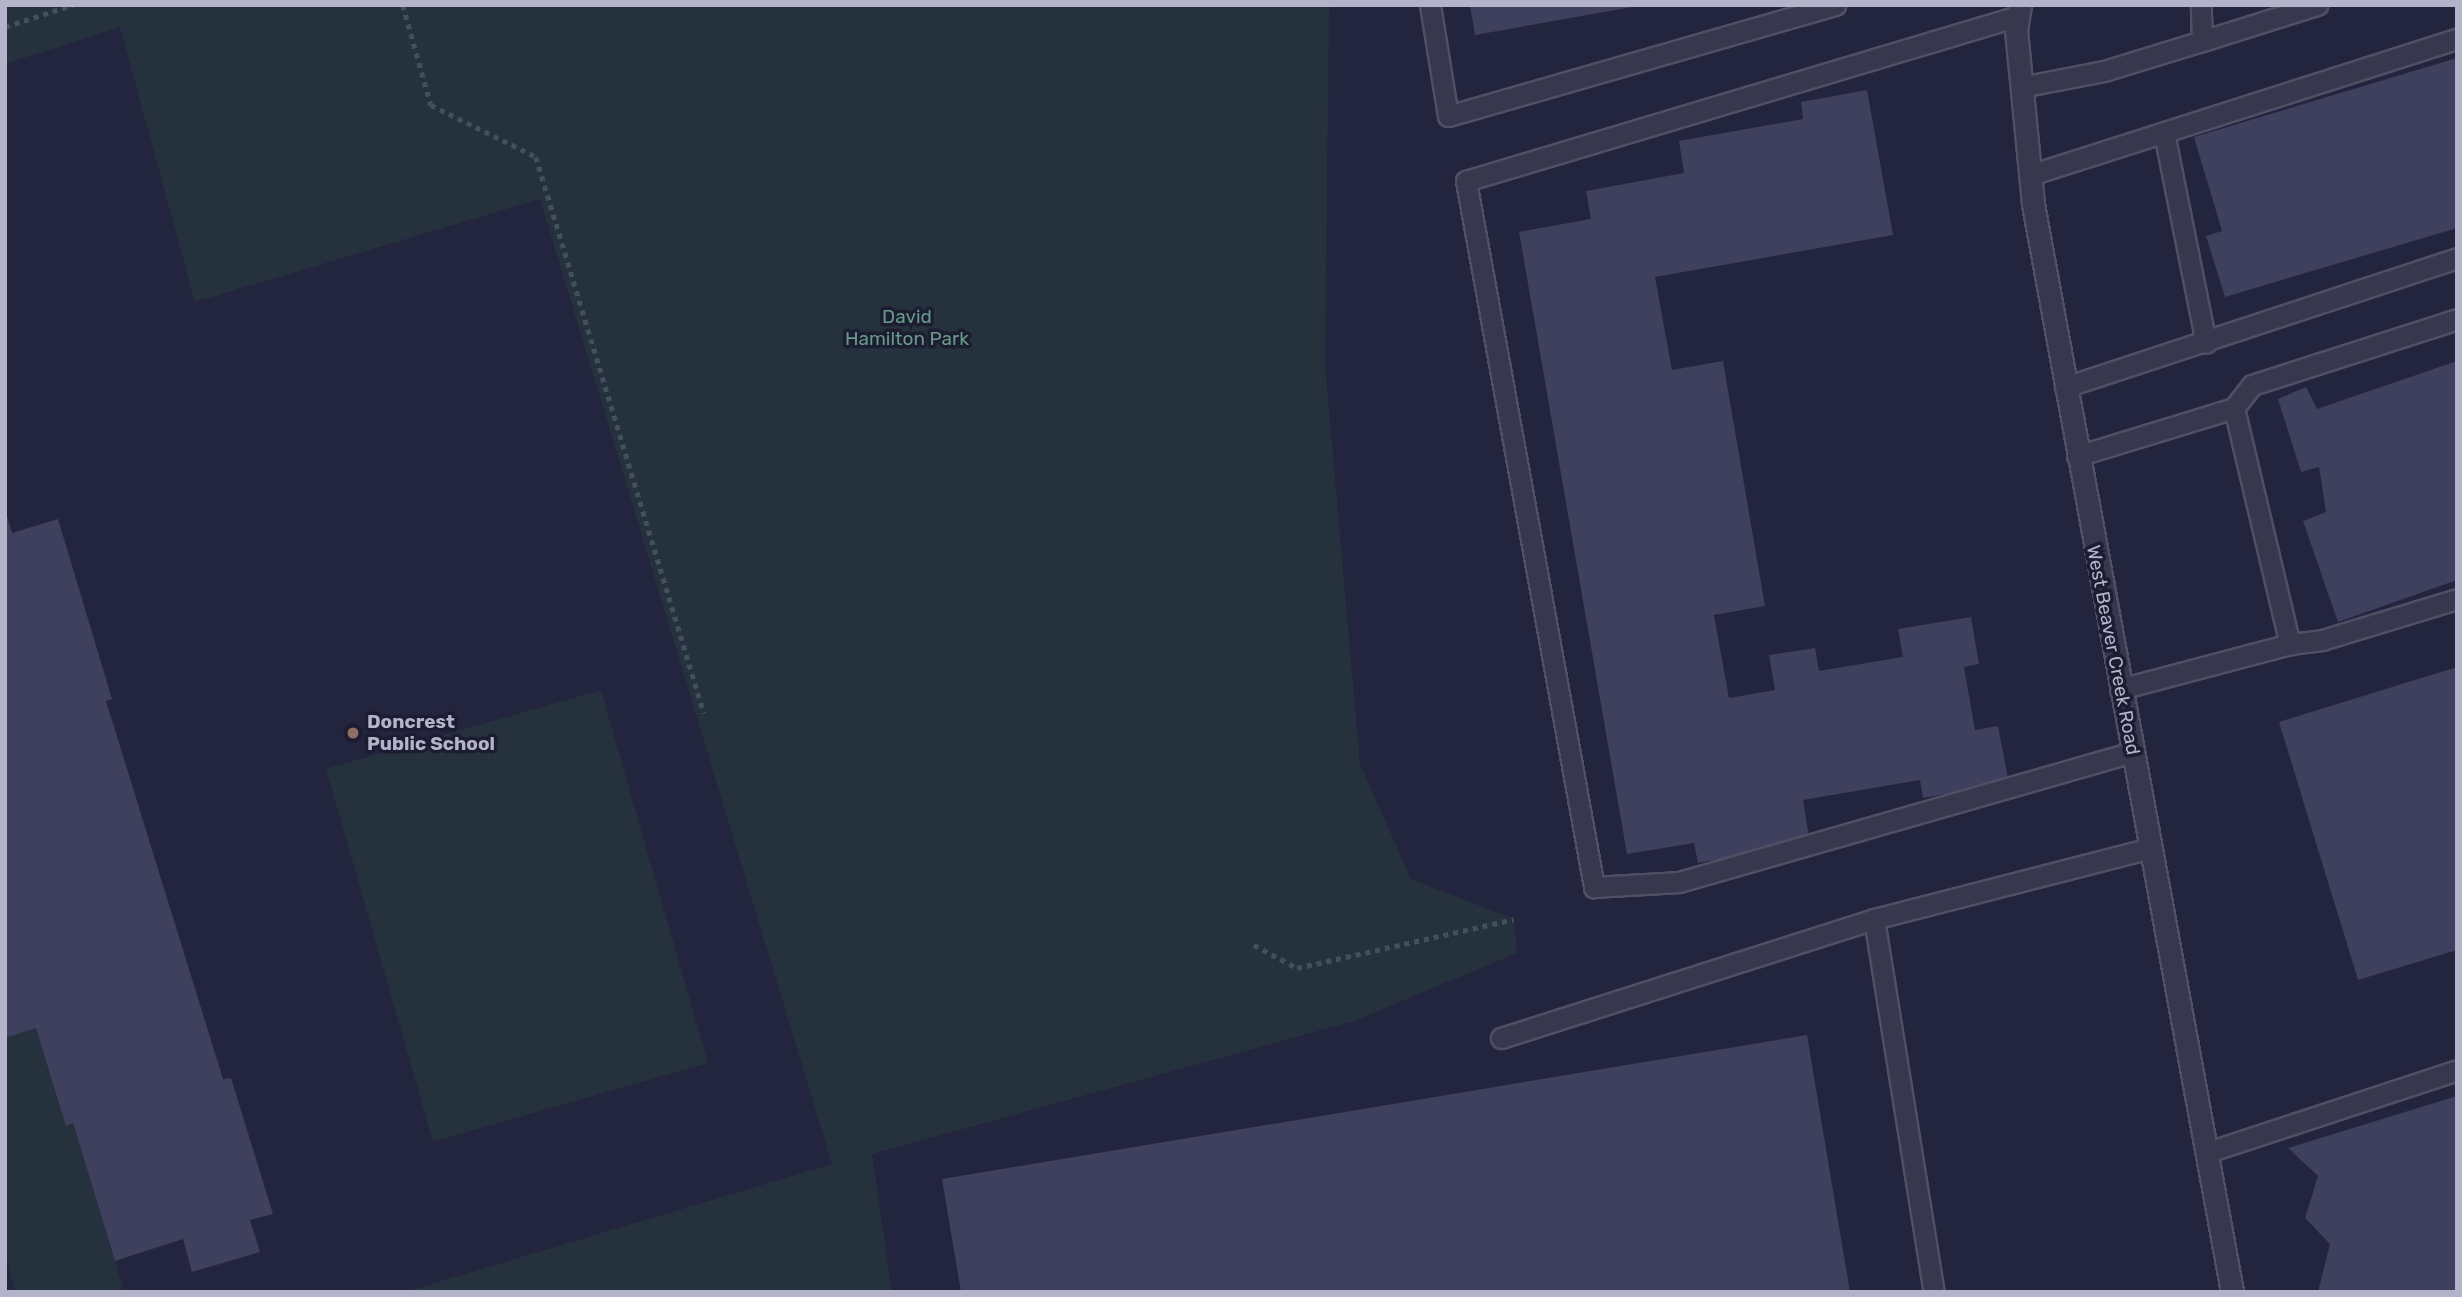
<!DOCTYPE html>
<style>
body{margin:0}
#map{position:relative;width:2462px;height:1297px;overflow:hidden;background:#23243d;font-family:Rubik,sans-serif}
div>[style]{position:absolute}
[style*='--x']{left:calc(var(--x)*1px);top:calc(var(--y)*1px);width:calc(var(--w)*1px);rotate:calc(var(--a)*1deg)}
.green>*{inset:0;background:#25323e;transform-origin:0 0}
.building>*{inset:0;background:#3f405e}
.path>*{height:4.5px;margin-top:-2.25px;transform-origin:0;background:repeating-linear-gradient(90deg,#434f5c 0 5px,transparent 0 10px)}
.roads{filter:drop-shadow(2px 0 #4f5065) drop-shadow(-2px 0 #4f5065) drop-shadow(0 2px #4f5065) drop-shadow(0 -2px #4f5065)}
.service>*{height:19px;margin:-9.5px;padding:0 9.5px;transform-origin:9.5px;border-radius:9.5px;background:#37384d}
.tertiary>*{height:21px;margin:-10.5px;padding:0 10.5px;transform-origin:10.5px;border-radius:10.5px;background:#37384d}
.dots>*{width:19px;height:19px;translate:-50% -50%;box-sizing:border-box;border:4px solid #1c1d32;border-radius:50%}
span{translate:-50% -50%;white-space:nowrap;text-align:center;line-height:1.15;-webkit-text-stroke:7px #1c1d32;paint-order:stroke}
.park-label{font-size:19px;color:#699a88}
.street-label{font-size:19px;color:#b3b3c9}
.poi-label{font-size:19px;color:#b3b3c9;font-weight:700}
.left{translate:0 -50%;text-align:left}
.frame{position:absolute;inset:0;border:7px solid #b3b3c9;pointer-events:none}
</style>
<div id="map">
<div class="green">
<div style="clip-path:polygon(5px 5px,1329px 5px,1325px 365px,1360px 764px,1411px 879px,1514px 919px,1517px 953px,1354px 1021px,872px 1154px,892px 1292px,405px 1292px,832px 1164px,540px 199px,195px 302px,120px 27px,5px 64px)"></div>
<div style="left:601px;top:690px;width:388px;height:286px;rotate:74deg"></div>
<div style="clip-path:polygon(36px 1028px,67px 1125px,73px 1123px,123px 1288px,112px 1292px,15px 1292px,5px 1255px,5px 1038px)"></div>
</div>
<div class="building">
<div style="clip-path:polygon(1470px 5px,1632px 5px,1632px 7px,1475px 35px)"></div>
<div style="clip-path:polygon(2457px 58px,2457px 228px,2225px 297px,2206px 236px,2222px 231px,2194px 137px)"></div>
<div style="clip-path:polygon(1867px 90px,1893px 235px,1655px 277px,1672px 370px,1723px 361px,1765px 606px,1714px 615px,1729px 698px,1775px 690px,1769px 655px,1815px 648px,1819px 671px,1903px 657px,1898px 629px,1971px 617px,1979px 664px,1964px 667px,1975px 730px,1998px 726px,2009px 783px,1923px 798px,1920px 780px,1803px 800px,1810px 843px,1698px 863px,1694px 843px,1627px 854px,1519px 232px,1591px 219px,1586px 191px,1684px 173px,1679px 141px,1803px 119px,1801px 102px)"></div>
<div style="clip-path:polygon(2457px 361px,2457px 580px,2338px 622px,2303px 521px,2326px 512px,2319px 467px,2301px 472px,2278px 399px,2306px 387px,2317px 409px)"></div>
<div style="clip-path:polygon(6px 513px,12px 533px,58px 519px,112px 699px,106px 701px,223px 1079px,231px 1078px,273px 1214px,250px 1220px,260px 1252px,192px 1272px,183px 1239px,115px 1261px,73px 1123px,66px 1126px,36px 1028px,5px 1038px)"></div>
<div style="clip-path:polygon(2457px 667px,2457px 950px,2358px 980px,2279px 722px)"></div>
<div style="clip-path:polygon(1807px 1035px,1850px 1292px,961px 1292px,942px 1179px)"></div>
<div style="clip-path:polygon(2457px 1096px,2457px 1292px,2318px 1292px,2330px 1244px,2305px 1218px,2318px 1176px,2288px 1148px)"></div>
</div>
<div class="path">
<div style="--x:403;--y:5;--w:104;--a:74.4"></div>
<div style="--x:431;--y:105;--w:117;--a:26.3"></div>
<div style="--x:536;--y:157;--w:581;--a:73.19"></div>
<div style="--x:5;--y:27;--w:71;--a:-18.2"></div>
<div style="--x:1254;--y:945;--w:49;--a:28.1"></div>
<div style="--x:1297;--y:968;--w:222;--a:-12.7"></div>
</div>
<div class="roads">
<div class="service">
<div style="--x:1430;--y:5;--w:112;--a:80.8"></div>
<div style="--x:1448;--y:116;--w:403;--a:-16"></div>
<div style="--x:2018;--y:16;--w:576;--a:163.36"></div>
<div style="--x:1466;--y:181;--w:718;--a:79.72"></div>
<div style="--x:1594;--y:887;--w:85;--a:-3.4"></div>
<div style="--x:1679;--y:882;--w:472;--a:-16"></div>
<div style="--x:2202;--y:41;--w:121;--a:-17.4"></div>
<div style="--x:2021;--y:87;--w:85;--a:-10.9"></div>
<div style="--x:2104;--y:71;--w:102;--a:-17"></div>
<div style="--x:2202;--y:41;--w:36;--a:-92"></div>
<div style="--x:2164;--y:133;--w:214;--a:78.7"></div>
<div style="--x:2030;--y:175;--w:448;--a:-17.7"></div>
<div style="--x:2065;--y:387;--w:413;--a:-18.2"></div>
<div style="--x:2234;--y:408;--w:243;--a:76.7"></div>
<div style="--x:2077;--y:456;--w:164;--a:-17"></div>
<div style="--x:2234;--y:408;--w:29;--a:-52"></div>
<div style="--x:2252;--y:385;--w:215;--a:-17.8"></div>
<div style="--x:2120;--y:689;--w:176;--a:-14.8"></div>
<div style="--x:2290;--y:644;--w:32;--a:-7"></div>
<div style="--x:2322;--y:640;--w:141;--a:-16.9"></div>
<div style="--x:1874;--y:919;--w:378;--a:80.9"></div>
<div style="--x:1501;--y:1038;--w:392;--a:-17.7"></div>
<div style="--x:1874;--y:919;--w:286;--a:-14.4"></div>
<div style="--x:2208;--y:1152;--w:262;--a:-18.2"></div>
</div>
<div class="tertiary">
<div style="--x:2020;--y:5;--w:25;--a:99"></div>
<div style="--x:2016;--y:30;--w:175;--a:84.4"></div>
<div style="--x:2033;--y:204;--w:1106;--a:79.63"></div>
</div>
</div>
<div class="dots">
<div style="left:353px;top:733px;background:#8d6e63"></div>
</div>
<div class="park-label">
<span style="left:907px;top:328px">David<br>Hamilton Park</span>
</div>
<div class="street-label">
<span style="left:2113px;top:650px;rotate:79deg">West Beaver Creek Road</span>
</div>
<div class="poi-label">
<span class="left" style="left:367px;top:733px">Doncrest<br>Public School</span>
</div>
<div class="frame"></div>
</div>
